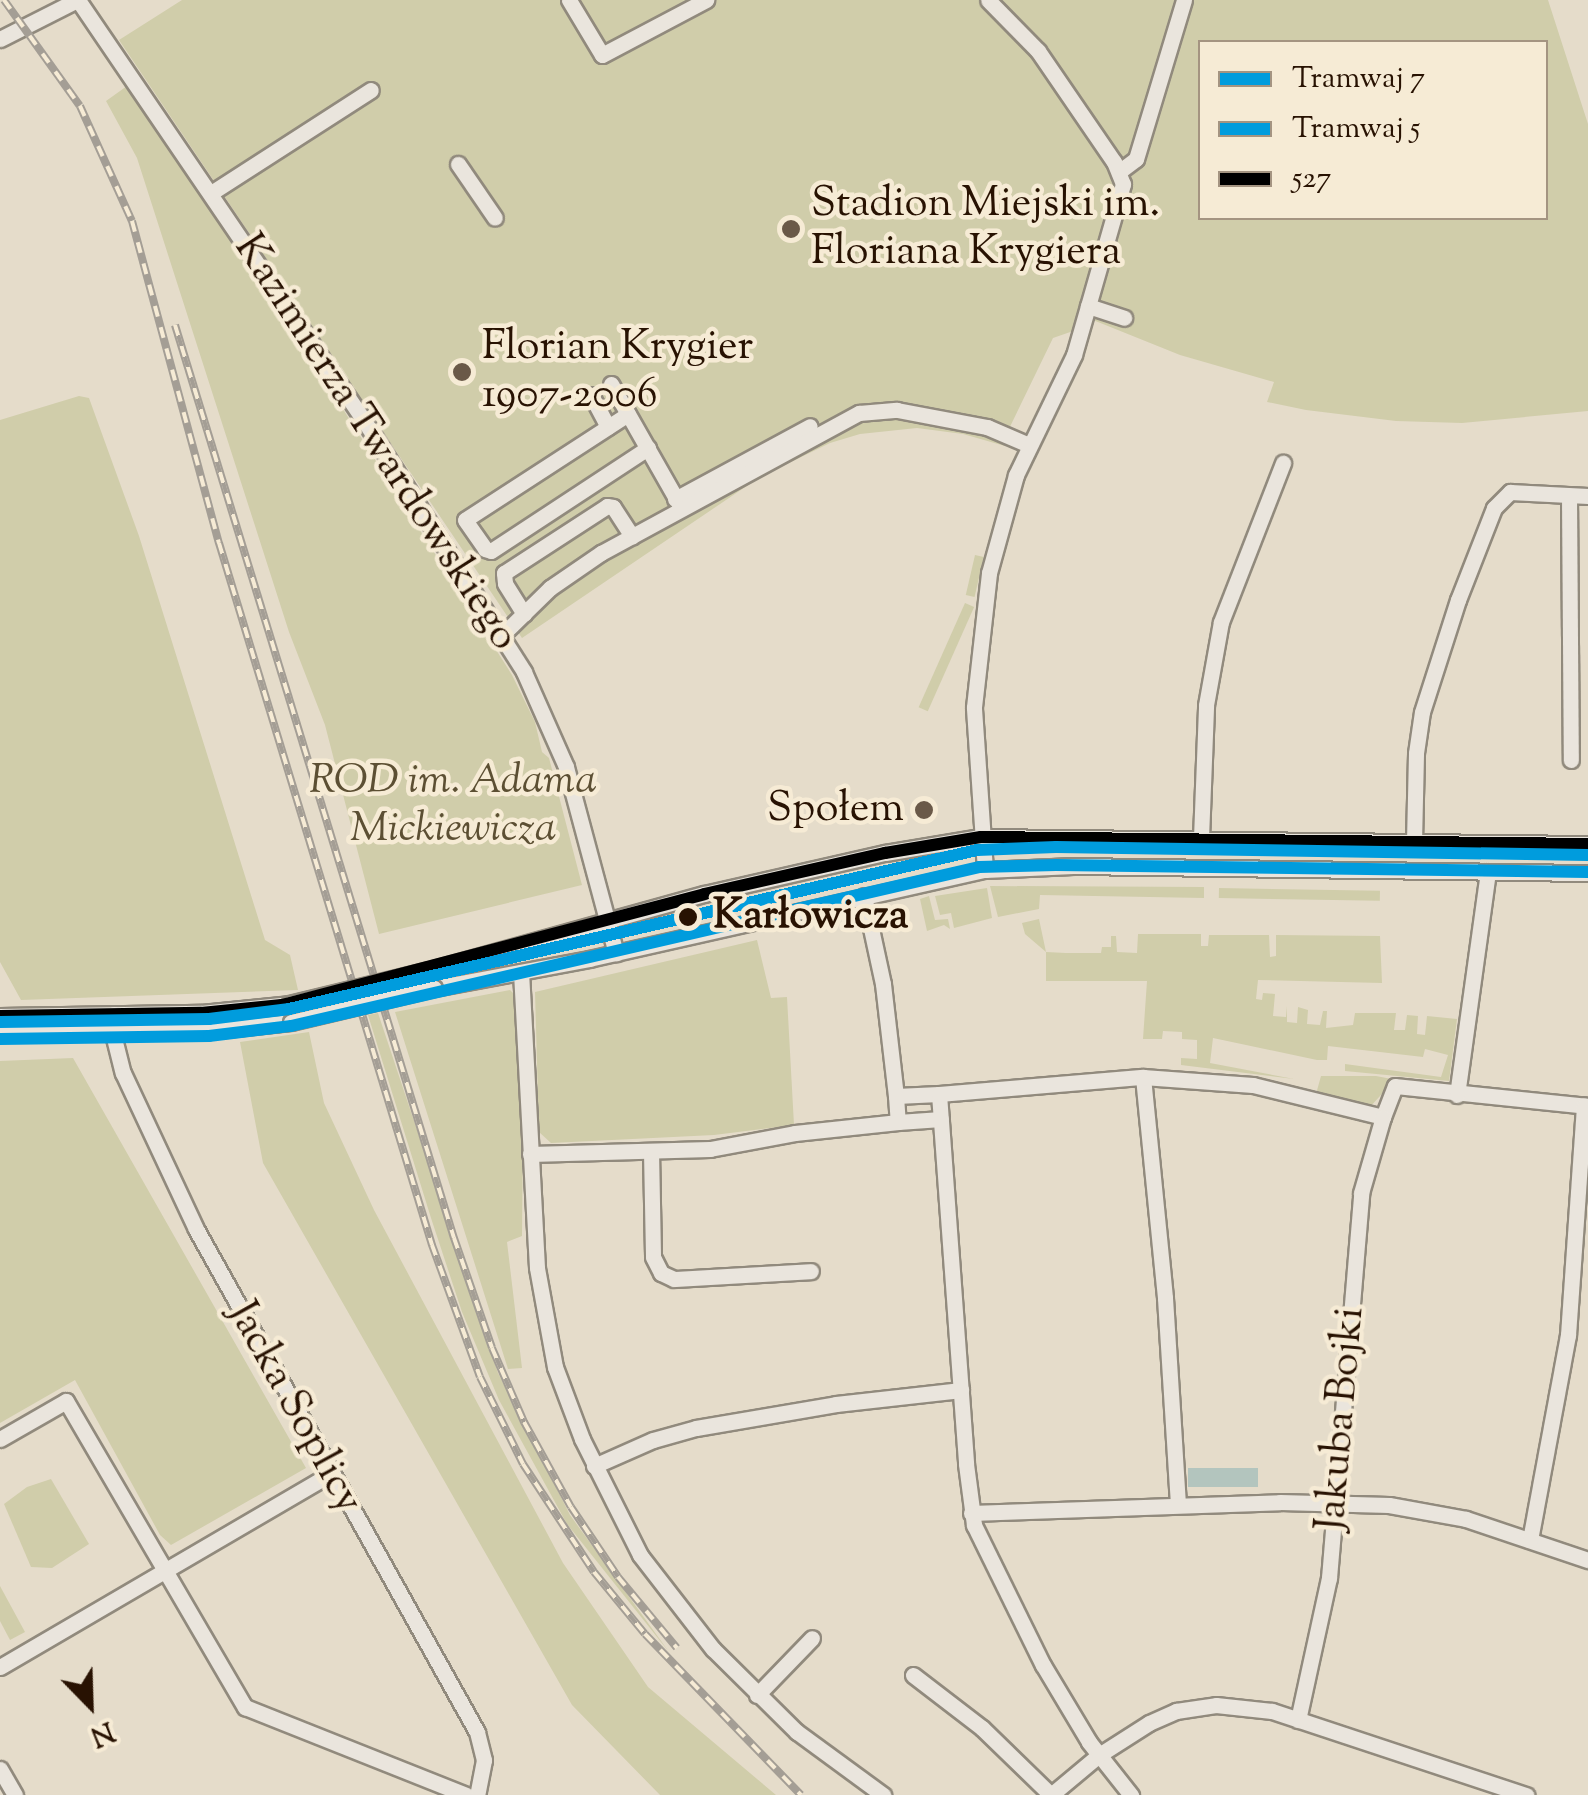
<!DOCTYPE html>
<meta charset="utf-8">
<style>
body{margin:0}
#map{position:relative;width:1588px;height:1795px;overflow:hidden;background:#e5dcca;font-family:"Sorts Mill Goudy",serif}
div>[style]{position:absolute}
[style*='--x']{left:calc(var(--x)*1px);top:calc(var(--y)*1px);width:calc(var(--w)*1px);rotate:calc(var(--a)*1deg)}
.green>*{inset:0;background:#d0cdaa;transform-origin:0 0}
.water>*{inset:0;background:#b3c5be;transform-origin:0 0}
.roads{filter:drop-shadow(2px 0 #918a7d) drop-shadow(-2px 0 #918a7d) drop-shadow(0 2px #918a7d) drop-shadow(0 -2px #918a7d)}
.minor>*{height:15px;margin:-7.5px;padding:0 7.5px;transform-origin:7.5px;border-radius:7.5px;background:#eae5dd}
.rail>*{height:8px;margin-top:-4px;transform-origin:0;background:repeating-linear-gradient(90deg,#f6ebd5 0 11px,#a49e95 0 22px);box-sizing:border-box;border-block:2px solid #a49e95}
.bridges{filter:drop-shadow(2px 0 #918a7d) drop-shadow(-2px 0 #918a7d) drop-shadow(0 2px #918a7d) drop-shadow(0 -2px #918a7d)}
.minor-bridge>*{height:15px;margin:-7.5px;padding:0 7.5px;transform-origin:7.5px;border-radius:7.5px;background:#eae5dd}
.bus-1>*{height:12px;margin:-6px;padding:0 6px;transform-origin:6px;border-radius:6px;background:#000}
.tram-1>*{height:12px;margin:-6px;padding:0 6px;transform-origin:6px;border-radius:6px;background:#009cdd}
.tram-2>*{height:12px;margin:-6px;padding:0 6px;transform-origin:6px;border-radius:6px;background:#009cdd}
.dots>*{width:28px;height:28px;translate:-50% -50%;box-sizing:border-box;border:5px solid #f6ebd5;border-radius:50%}
span{translate:-50% -50%;white-space:nowrap;text-align:center;line-height:1.15;-webkit-text-stroke:9px #f6ebd5;paint-order:stroke}
.poi-label{font-size:42px;color:#281202}
.left{translate:0 -50%;text-align:left}
.right{translate:-100% -50%;text-align:right}
.street-label{font-size:42px;color:#281202}
.park-label{font-size:42px;color:#5c4f33;font-style:italic}
.stop-label{font-size:42px;color:#281202;font-weight:700}
.legend{position:absolute;left:1198px;top:40px;width:350px;height:180px;box-sizing:border-box;background:#f6ebd5;border:2px solid #a49481;margin:0;padding:12px 18px;list-style:none;font-size:30px;color:#281202}
.legend li{display:flex;align-items:center;gap:20px;height:50px}
.legend b{width:50px;border:2px solid #a49481}
.north{position:absolute;left:40px;top:1655px;width:100px;height:100px;-webkit-text-stroke:8px #f6ebd5;paint-order:stroke;rotate:157deg;font-size:28px;font-weight:700;line-height:40px;text-align:center;color:#281202}
.north::after{content:'';display:block;margin:auto;width:35px;height:45px;background:#281202;clip-path:polygon(50% 0,100% 100%,50% 72%,0 100%)}
</style>
<div id="map">
<div class="green">
<div style="clip-path:polygon(evenodd,182px 0,1548px 0,1588px 124px,1588px 411px,1462px 423px,1396px 421px,1306px 410px,1267px 402px,1274px 382px,1180px 355px,1083px 316px,1076px 330px,1053px 338px,1004px 439px,1005px 446px,963px 434px,917px 428px,860px 434px,830px 443px,760px 477px,522px 638px,119px 40px,182px 0,1200px 42px,1546px 42px,1546px 218px,1200px 218px,1200px 42px)"></div>
<div style="clip-path:polygon(127px 86px,280px 310px,512px 675px,535px 722px,542px 752px,549px 758px,582px 885px,379px 934px,325px 725px,289px 632px,137px 158px,106px 101px)"></div>
<div style="clip-path:polygon(79px 396px,89px 398px,139px 536px,265px 940px,290px 955px,298px 990px,21px 1000px,0 962px,0 420px)"></div>
<div style="left:975px;top:555px;width:9px;height:41px;rotate:13deg"></div>
<div style="left:965px;top:603px;width:10px;height:114px;rotate:24deg"></div>
<div style="clip-path:polygon(990px 886px,1204px 887px,1204px 898px,1040px 895px,1039px 909px,998px 917px)"></div>
<div style="clip-path:polygon(987px 888px,992px 918px,954px 928px,951px 913px,940px 915px,935px 896px)"></div>
<div style="left:1219px;top:888px;width:161px;height:10px;rotate:1deg"></div>
<div style="clip-path:polygon(929px 896px,935px 920px,948px 919px,950px 929px,944px 925px,927px 931px,920px 899px)"></div>
<div style="clip-path:polygon(1039px 919px,1046px 952px,1066px 953px,1101px 953px,1102px 947px,1111px 947px,1111px 936px,1116px 936px,1117px 952px,1137px 953px,1138px 934px,1201px 934px,1201px 946px,1208px 946px,1209px 935px,1269px 935px,1270px 957px,1276px 956px,1276px 935px,1380px 936px,1382px 983px,1258px 980px,1256px 999px,1262px 1000px,1263px 993px,1275px 994px,1273px 1016px,1286px 1017px,1287px 1006px,1287px 1022px,1297px 1023px,1298px 1007px,1308px 1010px,1307px 1024px,1320px 1025px,1323px 1011px,1327px 1011px,1326px 1028px,1353px 1025px,1355px 1013px,1396px 1013px,1394px 1030px,1405px 1030px,1407px 1015px,1418px 1016px,1417px 1034px,1425px 1035px,1427px 1016px,1457px 1019px,1449px 1081px,1345px 1071px,1345px 1064px,1441px 1077px,1448px 1055px,1425px 1049px,1423px 1057px,1328px 1046px,1327px 1060px,1317px 1060px,1213px 1038px,1210px 1063px,1294px 1079px,1181px 1065px,1181px 1058px,1197px 1059px,1197px 1040px,1182px 1039px,1182px 1032px,1163px 1031px,1162px 1039px,1143px 1039px,1147px 981px,1046px 981px,1046px 952px,1025px 934px,1022px 923px)"></div>
<div style="clip-path:polygon(757px 940px,771px 998px,787px 997px,794px 1125px,714px 1135px,551px 1143px,539px 1132px,535px 992px)"></div>
<div style="clip-path:polygon(510px 990px,516px 996px,523px 1125px,522px 1236px,507px 1242px,522px 1368px,508px 1369px,395px 1012px)"></div>
<div style="clip-path:polygon(378px 1013px,498px 1373px,570px 1515px,669px 1652px,567px 1524px,499px 1400px,462px 1312px,431px 1218px,368px 1015px)"></div>
<div style="clip-path:polygon(309px 1032px,324px 1103px,374px 1210px,563px 1563px,648px 1687px,776px 1795px,660px 1795px,572px 1705px,263px 1163px,240px 1042px)"></div>
<div style="clip-path:polygon(73px 1058px,306px 1468px,171px 1545px,160px 1535px,75px 1380px,0 1423px,0 1061px)"></div>
<div style="clip-path:polygon(1321px 1076px,1376px 1076px,1402px 1081px,1390px 1085px,1370px 1107px,1316px 1094px)"></div>
<div style="clip-path:polygon(51px 1479px,89px 1544px,52px 1568px,31px 1567px,4px 1504px,27px 1487px)"></div>
<div style="clip-path:polygon(0 1586px,25px 1632px,10px 1640px,0 1621px)"></div>
</div>
<div class="water">
<div style="left:1258px;top:1468px;width:19px;height:70px;rotate:90deg"></div>
</div>
<div class="roads">
<div class="minor">
<div style="--x:78;--y:0;--w:510;--a:55.78"></div>
<div style="--x:365;--y:422;--w:296;--a:57.5"></div>
<div style="--x:524;--y:672;--w:104;--a:66.1"></div>
<div style="--x:566;--y:767;--w:193;--a:75"></div>
<div style="--x:569;--y:0;--w:64;--a:59"></div>
<div style="--x:602;--y:55;--w:118;--a:-27.9"></div>
<div style="--x:0;--y:39;--w:86;--a:-26.9"></div>
<div style="--x:458;--y:164;--w:65;--a:55.6"></div>
<div style="--x:1120;--y:171;--w:20;--a:-37"></div>
<div style="--x:1136;--y:159;--w:166;--a:-73.2"></div>
<div style="--x:211;--y:193;--w:190;--a:-32.8"></div>
<div style="--x:1088;--y:306;--w:38;--a:18"></div>
<div style="--x:611;--y:384;--w:142;--a:60.4"></div>
<div style="--x:591;--y:395;--w:36;--a:62"></div>
<div style="--x:628;--y:414;--w:194;--a:147"></div>
<div style="--x:465;--y:520;--w:35;--a:55"></div>
<div style="--x:485;--y:549;--w:6;--a:18"></div>
<div style="--x:491;--y:551;--w:188;--a:-33.3"></div>
<div style="--x:1569;--y:496;--w:264;--a:89.6"></div>
<div style="--x:675;--y:499;--w:153;--a:-28.4"></div>
<div style="--x:524;--y:614;--w:36;--a:-122"></div>
<div style="--x:505;--y:583;--w:10;--a:-96"></div>
<div style="--x:504;--y:573;--w:123;--a:-33"></div>
<div style="--x:607;--y:506;--w:6;--a:9"></div>
<div style="--x:613;--y:507;--w:35;--a:57"></div>
<div style="--x:502;--y:635;--w:67;--a:-44.4"></div>
<div style="--x:550;--y:588;--w:62;--a:-34.5"></div>
<div style="--x:601;--y:553;--w:294;--a:-28.5"></div>
<div style="--x:859;--y:413;--w:38;--a:-5"></div>
<div style="--x:897;--y:410;--w:92;--a:10.7"></div>
<div style="--x:987;--y:427;--w:46;--a:23.2"></div>
<div style="--x:1201;--y:838;--w:133;--a:-87.8"></div>
<div style="--x:1206;--y:705;--w:84;--a:-79.8"></div>
<div style="--x:1221;--y:622;--w:171;--a:-68.7"></div>
<div style="--x:1414;--y:842;--w:89;--a:-88.7"></div>
<div style="--x:1416;--y:753;--w:41;--a:-81.7"></div>
<div style="--x:1422;--y:712;--w:118;--a:-72.2"></div>
<div style="--x:1458;--y:600;--w:99;--a:-68.6"></div>
<div style="--x:1494;--y:508;--w:23;--a:-45"></div>
<div style="--x:1510;--y:492;--w:78;--a:2.9"></div>
<div style="--x:985;--y:870;--w:163;--a:-93.9"></div>
<div style="--x:974;--y:707;--w:135;--a:-83.6"></div>
<div style="--x:989;--y:573;--w:102;--a:-74.6"></div>
<div style="--x:1016;--y:475;--w:133;--a:-64.2"></div>
<div style="--x:1074;--y:355;--w:178;--a:-74"></div>
<div style="--x:1123;--y:184;--w:24;--a:-112"></div>
<div style="--x:1114;--y:162;--w:135;--a:-124.4"></div>
<div style="--x:1038;--y:51;--w:71;--a:-134.4"></div>
<div style="--x:864;--y:896;--w:90;--a:77.8"></div>
<div style="--x:883;--y:984;--w:113;--a:83.4"></div>
<div style="--x:896;--y:1096;--w:43;--a:-2.7"></div>
<div style="--x:939;--y:1094;--w:371;--a:85.8"></div>
<div style="--x:966;--y:1464;--w:62;--a:82.5"></div>
<div style="--x:974;--y:1525;--w:156;--a:63.8"></div>
<div style="--x:1043;--y:1665;--w:90;--a:59.1"></div>
<div style="--x:1089;--y:1742;--w:68;--a:51.6"></div>
<div style="--x:430;--y:970;--w:284;--a:-15.5"></div>
<div style="--x:704;--y:894;--w:186;--a:-12.8"></div>
<div style="--x:885;--y:853;--w:97;--a:-9.5"></div>
<div style="--x:981;--y:837;--w:607;--a:0.66"></div>
<div style="--x:521;--y:972;--w:296;--a:86.9"></div>
<div style="--x:537;--y:1268;--w:101;--a:79.7"></div>
<div style="--x:555;--y:1367;--w:77;--a:69.4"></div>
<div style="--x:582;--y:1439;--w:130;--a:63.4"></div>
<div style="--x:640;--y:1555;--w:119;--a:52.2"></div>
<div style="--x:713;--y:1649;--w:118;--a:44.7"></div>
<div style="--x:797;--y:1732;--w:107;--a:36.2"></div>
<div style="--x:434;--y:988;--w:158;--a:-10.6"></div>
<div style="--x:589;--y:959;--w:406;--a:-12.7"></div>
<div style="--x:985;--y:870;--w:88;--a:-2.6"></div>
<div style="--x:1073;--y:866;--w:515;--a:0.78"></div>
<div style="--x:114;--y:1014;--w:24;--a:90"></div>
<div style="--x:114;--y:1038;--w:36;--a:76"></div>
<div style="--x:123;--y:1073;--w:172;--a:64.9"></div>
<div style="--x:196;--y:1229;--w:576;--a:60.81"></div>
<div style="--x:477;--y:1732;--w:29;--a:76"></div>
<div style="--x:484;--y:1760;--w:36;--a:101"></div>
<div style="--x:0;--y:1016;--w:201;--a:-0.9"></div>
<div style="--x:201;--y:1013;--w:88;--a:-5.8"></div>
<div style="--x:0;--y:1034;--w:217;--a:-1.1"></div>
<div style="--x:217;--y:1030;--w:74;--a:-6.2"></div>
<div style="--x:1143;--y:1077;--w:222;--a:84.3"></div>
<div style="--x:1165;--y:1298;--w:207;--a:86.4"></div>
<div style="--x:939;--y:1094;--w:205;--a:-4.8"></div>
<div style="--x:1143;--y:1077;--w:110;--a:4.2"></div>
<div style="--x:1253;--y:1085;--w:134;--a:13.8"></div>
<div style="--x:1383;--y:1117;--w:33;--a:-69"></div>
<div style="--x:1395;--y:1086;--w:194;--a:5.9"></div>
<div style="--x:1457;--y:1095;--w:225;--a:-82.1"></div>
<div style="--x:896;--y:1096;--w:26;--a:86"></div>
<div style="--x:898;--y:1122;--w:43;--a:-4"></div>
<div style="--x:651;--y:1151;--w:106;--a:88.9"></div>
<div style="--x:653;--y:1257;--w:18;--a:63"></div>
<div style="--x:661;--y:1273;--w:14;--a:25"></div>
<div style="--x:674;--y:1279;--w:137;--a:-3.3"></div>
<div style="--x:530;--y:1154;--w:180;--a:-1.6"></div>
<div style="--x:710;--y:1149;--w:86;--a:-10.7"></div>
<div style="--x:795;--y:1133;--w:104;--a:-6.1"></div>
<div style="--x:0;--y:1439;--w:76;--a:-29.9"></div>
<div style="--x:66;--y:1401;--w:355;--a:59.7"></div>
<div style="--x:245;--y:1707;--w:238;--a:21.7"></div>
<div style="--x:594;--y:1466;--w:64;--a:-23.8"></div>
<div style="--x:653;--y:1440;--w:45;--a:-15.6"></div>
<div style="--x:696;--y:1428;--w:142;--a:-9.7"></div>
<div style="--x:836;--y:1404;--w:126;--a:-6.4"></div>
<div style="--x:971;--y:1513;--w:309;--a:-2"></div>
<div style="--x:1280;--y:1502;--w:109;--a:1.6"></div>
<div style="--x:1389;--y:1505;--w:78;--a:10.3"></div>
<div style="--x:1466;--y:1519;--w:129;--a:18.6"></div>
<div style="--x:1530;--y:1540;--w:208;--a:-79.5"></div>
<div style="--x:1568;--y:1335;--w:230;--a:-86"></div>
<div style="--x:0;--y:1667;--w:382;--a:-30.3"></div>
<div style="--x:913;--y:1675;--w:87;--a:37.5"></div>
<div style="--x:982;--y:1728;--w:96;--a:44.2"></div>
<div style="--x:757;--y:1695;--w:79;--a:-46"></div>
<div style="--x:1298;--y:1720;--w:145;--a:-77.7"></div>
<div style="--x:1329;--y:1578;--w:386;--a:-85.2"></div>
<div style="--x:1361;--y:1193;--w:79;--a:-73.9"></div>
<div style="--x:0;--y:1769;--w:30;--a:60"></div>
<div style="--x:1051;--y:1795;--w:62;--a:-39.8"></div>
<div style="--x:1099;--y:1755;--w:59;--a:-32.6"></div>
<div style="--x:1149;--y:1723;--w:30;--a:-24"></div>
<div style="--x:1176;--y:1711;--w:40;--a:-8.5"></div>
<div style="--x:1216;--y:1705;--w:56;--a:6.1"></div>
<div style="--x:1272;--y:1711;--w:268;--a:18.3"></div>
</div>
</div>
<div class="rail">
<div style="--x:4;--y:0;--w:130;--a:54.4"></div>
<div style="--x:80;--y:106;--w:126;--a:65.7"></div>
<div style="--x:132;--y:221;--w:334;--a:74.9"></div>
<div style="--x:219;--y:543;--w:734;--a:73.12"></div>
<div style="--x:432;--y:1245;--w:140;--a:70"></div>
<div style="--x:480;--y:1377;--w:97;--a:63.7"></div>
<div style="--x:523;--y:1464;--w:129;--a:56.7"></div>
<div style="--x:594;--y:1572;--w:80;--a:50.6"></div>
<div style="--x:645;--y:1634;--w:224;--a:45.9"></div>
<div style="--x:175;--y:325;--w:955;--a:73.01"></div>
<div style="--x:454;--y:1238;--w:116;--a:70.9"></div>
<div style="--x:492;--y:1348;--w:81;--a:66.6"></div>
<div style="--x:524;--y:1422;--w:97;--a:61.1"></div>
<div style="--x:571;--y:1507;--w:84;--a:56.1"></div>
<div style="--x:618;--y:1577;--w:92;--a:50.3"></div>
</div>
<div class="bridges">
<div class="minor-bridge">
<div style="--x:289;--y:1004;--w:145;--a:-13.6"></div>
<div style="--x:291;--y:1022;--w:147;--a:-13.4"></div>
</div>
</div>
<div class="bus-1">
<div style="--x:0;--y:1016;--w:201;--a:-0.9"></div>
<div style="--x:201;--y:1013;--w:81;--a:-5.6"></div>
<div style="--x:282;--y:1005;--w:436;--a:-14.7"></div>
<div style="--x:704;--y:894;--w:186;--a:-12.8"></div>
<div style="--x:885;--y:853;--w:97;--a:-9.5"></div>
<div style="--x:981;--y:837;--w:607;--a:0.66"></div>
</div>
<div class="tram-1">
<div style="--x:0;--y:1022;--w:209;--a:-0.8"></div>
<div style="--x:209;--y:1019;--w:81;--a:-7.1"></div>
<div style="--x:289;--y:1009;--w:706;--a:-13.01"></div>
<div style="--x:977;--y:850;--w:79;--a:-2.2"></div>
<div style="--x:1056;--y:847;--w:532;--a:0.86"></div>
</div>
<div class="tram-2">
<div style="--x:0;--y:1039;--w:209;--a:-0.8"></div>
<div style="--x:209;--y:1036;--w:83;--a:-7"></div>
<div style="--x:291;--y:1026;--w:706;--a:-13.01"></div>
<div style="--x:979;--y:867;--w:77;--a:-1.5"></div>
<div style="--x:1056;--y:865;--w:532;--a:0.75"></div>
</div>
<div class="dots">
<div style="left:791px;top:229px;background:#6a5948"></div>
<div style="left:462px;top:372px;background:#6a5948"></div>
<div style="left:924px;top:810px;background:#6a5948"></div>
<div style="left:688px;top:917px;background:#281202"></div>
</div>
<div class="poi-label">
<span class="left" style="left:811px;top:229px">Stadion Miejski im.<br>Floriana Krygiera</span>
<span class="left" style="left:482px;top:372px">Florian Krygier<br>1907-2006</span>
<span class="right" style="left:904px;top:810px">Społem</span>
</div>
<div class="street-label">
<span style="left:375px;top:443px;rotate:57deg">Kazimierza Twardowskiego</span>
<span style="left:294px;top:1408px;rotate:61deg">Jacka Soplicy</span>
<span style="left:1342px;top:1419px;rotate:-85deg">Jakuba Bojki</span>
</div>
<div class="park-label">
<span style="left:453px;top:806px">ROD im. Adama<br>Mickiewicza</span>
</div>
<div class="stop-label">
<span class="left" style="left:713px;top:917px">Karłowicza</span>
</div>
<ul class="legend">
<li><b style="height:12px;background:#009cdd"></b>Tramwaj 7</li>
<li><b style="height:12px;background:#009cdd"></b>Tramwaj 5</li>
<li><b style="height:12px;background:#000"></b>527</li>
</ul>
<div class="north">N</div>
</div>
